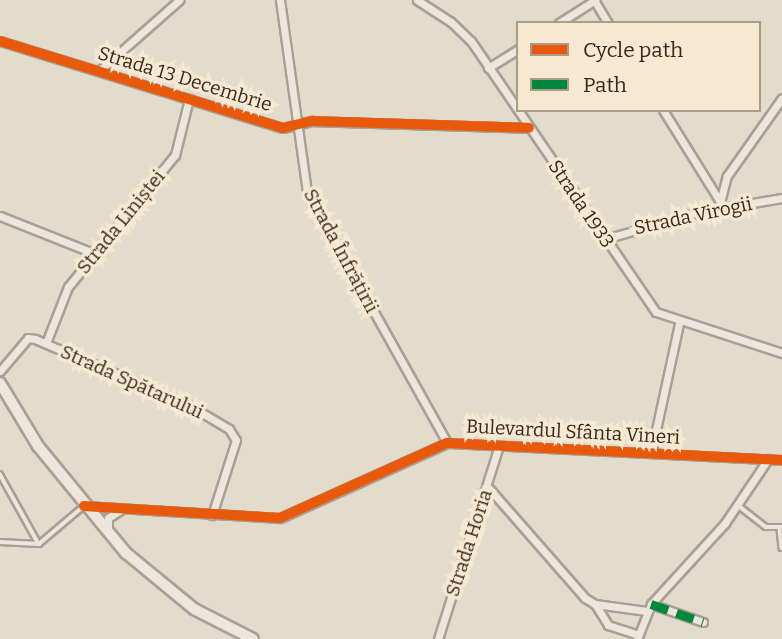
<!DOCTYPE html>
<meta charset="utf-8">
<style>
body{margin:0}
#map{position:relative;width:782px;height:639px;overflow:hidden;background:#e3dbcc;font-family:Bitter,serif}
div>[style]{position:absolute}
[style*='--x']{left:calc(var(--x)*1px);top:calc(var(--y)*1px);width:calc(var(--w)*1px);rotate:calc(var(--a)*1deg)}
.roads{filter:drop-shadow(2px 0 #a8a096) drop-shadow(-2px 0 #a8a096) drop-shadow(0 2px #a8a096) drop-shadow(0 -2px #a8a096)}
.service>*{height:3.5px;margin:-1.75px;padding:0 1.75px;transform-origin:1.75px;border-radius:1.75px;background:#ece6dd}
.minor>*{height:7px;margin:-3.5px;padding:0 3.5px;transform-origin:3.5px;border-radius:3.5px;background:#ece6dd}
.secondary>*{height:10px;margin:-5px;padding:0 5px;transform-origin:5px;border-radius:5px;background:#ece6dd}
.quiet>*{height:9px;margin-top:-4.5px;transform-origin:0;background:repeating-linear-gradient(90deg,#00873e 0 18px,transparent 0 27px)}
.cycleway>*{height:10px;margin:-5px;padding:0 5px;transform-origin:5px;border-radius:5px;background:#e8590c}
span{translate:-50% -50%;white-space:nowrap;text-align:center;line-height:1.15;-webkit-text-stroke:7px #f5e9d1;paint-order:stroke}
.street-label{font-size:19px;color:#37281e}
.legend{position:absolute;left:516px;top:21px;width:245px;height:91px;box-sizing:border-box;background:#f5e9d1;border:2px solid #a99c89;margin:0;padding:9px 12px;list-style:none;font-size:21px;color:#37281e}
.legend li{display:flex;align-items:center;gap:14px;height:35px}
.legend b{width:35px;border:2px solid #a99c89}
</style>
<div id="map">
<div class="roads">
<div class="service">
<div style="--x:0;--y:474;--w:80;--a:60.9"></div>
<div style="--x:39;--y:544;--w:59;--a:-40.2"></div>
<div style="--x:739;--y:506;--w:34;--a:38"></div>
<div style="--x:766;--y:527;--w:16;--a:0"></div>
<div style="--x:780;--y:529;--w:19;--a:84"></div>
<div style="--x:0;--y:542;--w:39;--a:3"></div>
</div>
<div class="minor">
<div style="--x:280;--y:0;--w:194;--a:82"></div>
<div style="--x:307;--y:192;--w:287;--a:60.8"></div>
<div style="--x:417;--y:0;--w:40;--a:32.9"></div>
<div style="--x:451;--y:22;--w:28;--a:44"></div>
<div style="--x:471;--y:41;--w:328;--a:55.7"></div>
<div style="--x:656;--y:312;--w:133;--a:18"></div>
<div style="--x:594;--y:0;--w:27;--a:59"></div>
<div style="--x:559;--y:23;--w:43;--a:-32.6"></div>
<div style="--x:0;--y:41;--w:296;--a:17.1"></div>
<div style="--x:283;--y:128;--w:30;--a:-14"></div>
<div style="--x:312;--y:121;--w:217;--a:1.8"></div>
<div style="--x:488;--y:68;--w:36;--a:-32"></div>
<div style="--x:100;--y:70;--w:106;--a:-41.5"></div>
<div style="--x:663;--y:110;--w:106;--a:58.1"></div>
<div style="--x:719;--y:207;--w:32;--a:-76"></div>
<div style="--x:727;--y:176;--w:95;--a:-54.8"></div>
<div style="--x:0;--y:216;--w:103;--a:21.6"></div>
<div style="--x:605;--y:239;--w:98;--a:-16"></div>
<div style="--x:699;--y:212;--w:84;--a:-9.6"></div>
<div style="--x:46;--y:343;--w:60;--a:-68.6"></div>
<div style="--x:68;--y:287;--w:170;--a:-51"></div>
<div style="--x:175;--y:155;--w:58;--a:-76"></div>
<div style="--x:0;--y:371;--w:43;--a:-49.7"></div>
<div style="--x:28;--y:338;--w:7;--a:8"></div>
<div style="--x:35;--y:339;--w:165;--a:23.2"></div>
<div style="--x:187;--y:404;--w:49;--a:30.8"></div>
<div style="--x:229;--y:429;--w:13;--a:58"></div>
<div style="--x:236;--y:440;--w:79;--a:107.7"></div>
<div style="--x:651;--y:453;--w:133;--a:-77.8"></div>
<div style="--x:487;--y:486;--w:149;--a:48.8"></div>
<div style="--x:585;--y:598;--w:12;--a:31"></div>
<div style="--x:595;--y:604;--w:52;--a:7.7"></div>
<div style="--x:85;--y:506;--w:195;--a:3.5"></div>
<div style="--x:280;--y:518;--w:183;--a:-24.2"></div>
<div style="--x:447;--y:443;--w:335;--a:2.9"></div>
<div style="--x:108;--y:531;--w:13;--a:-90"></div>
<div style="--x:108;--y:518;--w:17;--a:-33"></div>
<div style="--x:595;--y:604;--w:25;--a:58"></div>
<div style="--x:608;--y:625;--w:32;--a:18"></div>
<div style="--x:651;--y:604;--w:55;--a:19.1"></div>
<div style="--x:438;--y:639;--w:202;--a:-72.5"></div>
<div style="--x:637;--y:639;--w:38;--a:-68"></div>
<div style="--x:651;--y:604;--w:110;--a:-47.6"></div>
<div style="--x:725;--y:523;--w:77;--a:-56.1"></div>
</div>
<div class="secondary">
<div style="--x:0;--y:383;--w:74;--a:58.9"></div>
<div style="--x:38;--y:446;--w:139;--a:50.6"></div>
<div style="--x:126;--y:553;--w:88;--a:39.5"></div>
<div style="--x:194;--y:609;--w:66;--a:27"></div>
</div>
</div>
<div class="quiet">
<div style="--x:651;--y:604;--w:55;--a:19.1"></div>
</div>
<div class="cycleway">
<div style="--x:0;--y:41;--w:296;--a:17.1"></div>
<div style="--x:283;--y:128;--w:30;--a:-14"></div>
<div style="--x:312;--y:121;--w:217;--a:1.8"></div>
<div style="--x:84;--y:506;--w:196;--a:3.5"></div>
<div style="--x:280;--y:518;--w:183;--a:-24.2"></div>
<div style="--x:447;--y:443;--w:335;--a:2.9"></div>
</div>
<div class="street-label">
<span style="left:185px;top:79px;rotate:17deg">Strada 13 Decembrie</span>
<span style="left:581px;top:204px;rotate:56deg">Strada 1933</span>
<span style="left:693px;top:216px;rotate:-12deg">Strada Virogii</span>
<span style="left:121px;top:222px;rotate:-51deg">Strada Liniștei</span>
<span style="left:341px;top:251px;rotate:62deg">Strada Înfrățirii</span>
<span style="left:132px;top:382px;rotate:24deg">Strada Spătarului</span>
<span style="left:573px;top:432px;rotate:3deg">Bulevardul Sfânta Vineri</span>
<span style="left:469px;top:543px;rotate:-72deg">Strada Horia</span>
</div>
<ul class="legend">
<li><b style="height:9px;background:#e8590c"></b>Cycle path</li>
<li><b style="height:9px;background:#00873e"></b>Path</li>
</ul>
</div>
